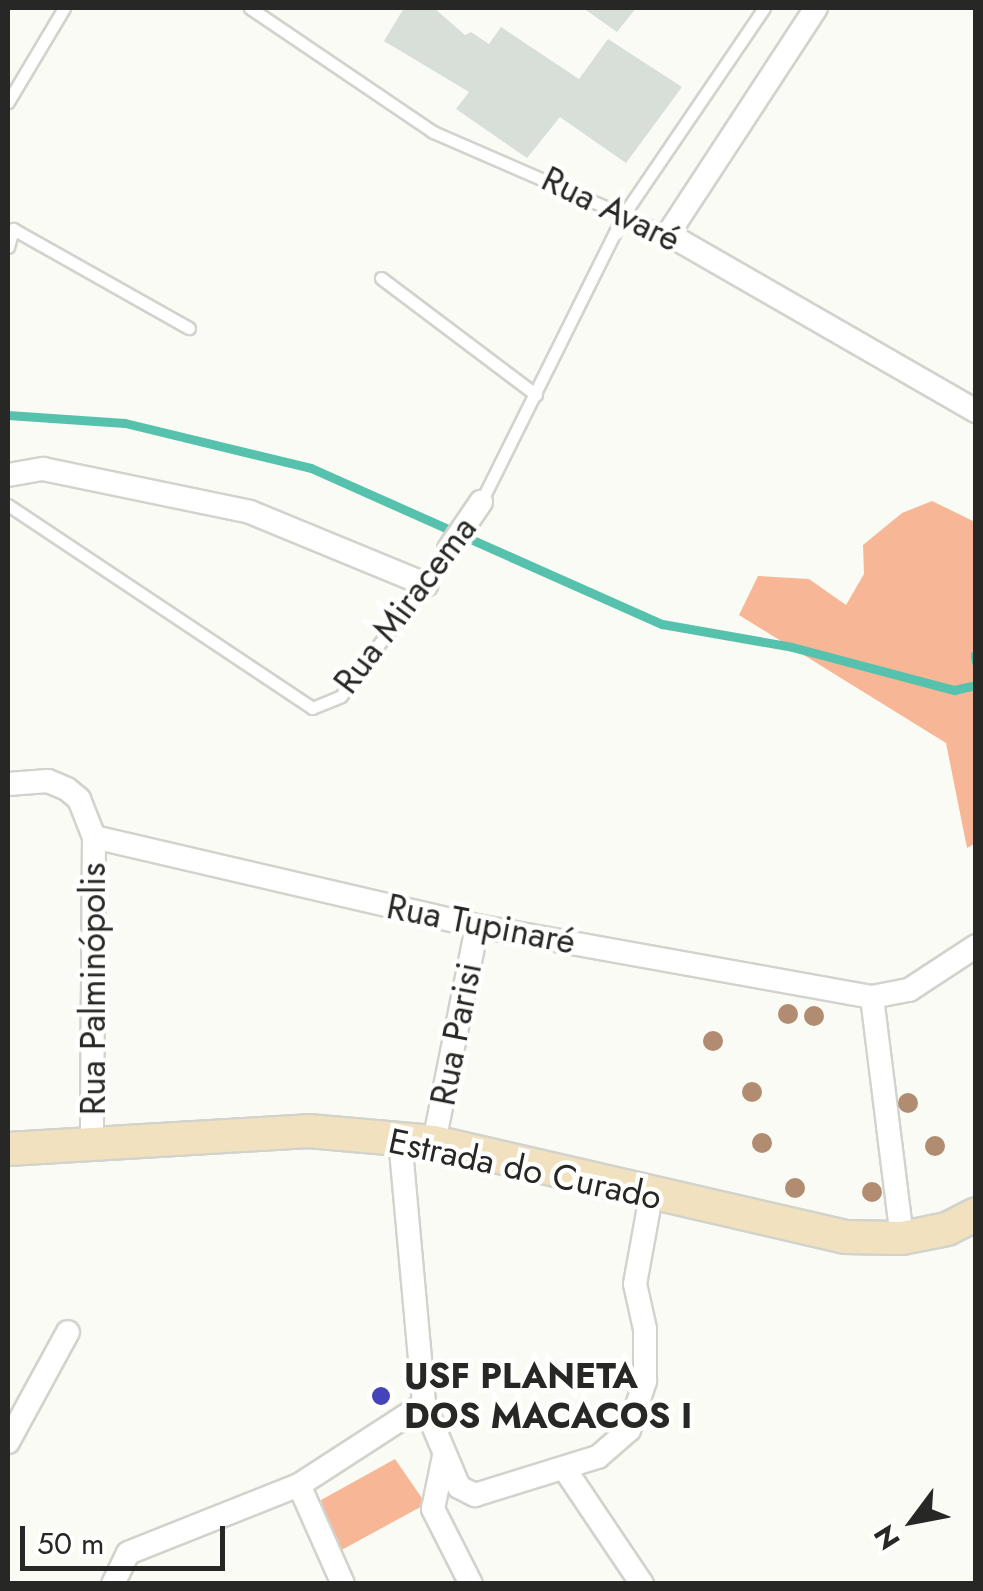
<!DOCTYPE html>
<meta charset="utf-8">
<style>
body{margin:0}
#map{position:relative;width:983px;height:1591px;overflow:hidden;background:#fafbf4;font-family:Jost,sans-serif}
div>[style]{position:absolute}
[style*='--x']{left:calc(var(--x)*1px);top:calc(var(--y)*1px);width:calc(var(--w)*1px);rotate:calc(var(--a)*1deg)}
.green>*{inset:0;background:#f7b796}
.stream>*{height:9px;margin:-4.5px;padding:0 4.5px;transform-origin:4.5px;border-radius:4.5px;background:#56c2ad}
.building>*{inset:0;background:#d8ded8}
.roads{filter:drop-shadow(2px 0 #d2d3cc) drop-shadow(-2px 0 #d2d3cc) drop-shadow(0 2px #d2d3cc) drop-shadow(0 -2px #d2d3cc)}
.lane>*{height:11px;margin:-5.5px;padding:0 5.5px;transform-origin:5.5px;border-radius:5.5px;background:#fff}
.street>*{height:22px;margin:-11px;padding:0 11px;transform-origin:11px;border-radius:11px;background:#fff}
.secondary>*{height:32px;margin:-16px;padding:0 16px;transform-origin:16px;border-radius:16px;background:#f2e1bf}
.trees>*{width:20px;height:20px;margin:-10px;border-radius:50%;background:#b18c70}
.dots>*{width:28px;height:28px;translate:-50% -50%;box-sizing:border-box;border:5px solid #fffffe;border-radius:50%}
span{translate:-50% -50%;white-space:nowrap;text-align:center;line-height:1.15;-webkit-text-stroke:9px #fffffe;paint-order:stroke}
.street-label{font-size:35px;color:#272725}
.poi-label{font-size:35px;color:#272725;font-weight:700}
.left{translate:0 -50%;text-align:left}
.frame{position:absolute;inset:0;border:10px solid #272725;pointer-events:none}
.north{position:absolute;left:863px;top:1471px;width:100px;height:100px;-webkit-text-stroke:8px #fffffe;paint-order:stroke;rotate:238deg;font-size:28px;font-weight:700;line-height:40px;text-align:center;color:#272725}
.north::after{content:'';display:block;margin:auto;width:35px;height:45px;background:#272725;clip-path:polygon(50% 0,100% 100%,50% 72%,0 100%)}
.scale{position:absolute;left:20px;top:1526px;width:205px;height:45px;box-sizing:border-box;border:5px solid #272725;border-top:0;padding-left:12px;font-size:30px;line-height:35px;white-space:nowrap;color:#272725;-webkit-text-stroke:8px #fffffe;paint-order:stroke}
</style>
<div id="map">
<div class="green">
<div style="clip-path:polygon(932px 501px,975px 522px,976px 843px,967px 848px,946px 743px,739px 615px,758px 576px,809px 579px,846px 605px,864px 574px,863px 545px,902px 513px)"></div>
<div style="clip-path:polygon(395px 1459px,426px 1504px,336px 1553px,321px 1500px)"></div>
</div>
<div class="stream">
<div style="--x:8;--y:415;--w:117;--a:3.9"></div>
<div style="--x:125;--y:423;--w:191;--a:13.6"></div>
<div style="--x:311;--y:468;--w:384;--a:24"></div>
<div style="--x:662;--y:624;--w:132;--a:10"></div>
<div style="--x:792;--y:647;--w:168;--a:14.9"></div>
<div style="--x:954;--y:690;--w:23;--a:-13"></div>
<div style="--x:975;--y:655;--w:7;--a:82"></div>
</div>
<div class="building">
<div style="clip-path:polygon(404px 8px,434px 8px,465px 35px,471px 32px,489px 44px,501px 27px,579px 79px,608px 39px,682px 87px,626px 163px,560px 117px,527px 158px,456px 109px,469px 92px,384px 41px)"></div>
<div style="clip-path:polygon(583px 8px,636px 8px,617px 32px)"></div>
</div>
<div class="roads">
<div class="lane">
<div style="--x:250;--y:8;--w:221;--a:34.1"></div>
<div style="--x:433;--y:132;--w:256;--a:23.5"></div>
<div style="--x:8;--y:102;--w:109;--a:-59.2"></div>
<div style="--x:13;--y:229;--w:202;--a:29.4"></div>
<div style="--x:8;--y:247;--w:19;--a:-74"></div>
<div style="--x:381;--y:278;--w:194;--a:37"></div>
<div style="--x:481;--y:502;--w:322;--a:-63.6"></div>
<div style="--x:624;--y:214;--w:249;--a:-55.8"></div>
<div style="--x:8;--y:505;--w:366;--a:33.7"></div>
<div style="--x:312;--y:708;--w:31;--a:-22"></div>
<div style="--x:341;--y:696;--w:182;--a:-53.7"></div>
</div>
<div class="street">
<div style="--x:816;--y:8;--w:270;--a:123.2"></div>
<div style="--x:668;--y:234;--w:355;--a:29.9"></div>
<div style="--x:8;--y:475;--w:36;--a:-10"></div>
<div style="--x:43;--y:469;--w:211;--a:11.7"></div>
<div style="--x:250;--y:512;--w:191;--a:22.4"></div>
<div style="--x:449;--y:549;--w:57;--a:-55.8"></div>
<div style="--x:8;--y:784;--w:40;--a:-4.3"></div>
<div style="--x:48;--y:781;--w:21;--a:23"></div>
<div style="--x:67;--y:789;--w:16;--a:40"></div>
<div style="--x:79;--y:799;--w:41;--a:68.5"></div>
<div style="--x:94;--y:837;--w:305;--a:90.4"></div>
<div style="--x:94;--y:837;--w:393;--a:13.1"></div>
<div style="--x:477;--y:926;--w:401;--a:10.2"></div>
<div style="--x:872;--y:997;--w:38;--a:-11"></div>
<div style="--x:909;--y:990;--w:80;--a:-33.3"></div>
<div style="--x:872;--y:997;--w:243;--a:82.9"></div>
<div style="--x:400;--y:1139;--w:266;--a:84.8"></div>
<div style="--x:424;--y:1404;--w:90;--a:67.1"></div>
<div style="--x:459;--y:1487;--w:18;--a:27"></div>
<div style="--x:475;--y:1495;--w:129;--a:-17.2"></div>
<div style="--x:598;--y:1457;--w:41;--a:-41.1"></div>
<div style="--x:629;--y:1430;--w:52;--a:-71.9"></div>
<div style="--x:645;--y:1381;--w:52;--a:-90"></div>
<div style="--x:645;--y:1329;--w:46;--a:-102.5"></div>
<div style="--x:635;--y:1284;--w:89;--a:-79.7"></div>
<div style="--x:434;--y:1142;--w:220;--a:-78.7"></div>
<div style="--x:8;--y:1442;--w:125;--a:-61.4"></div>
<div style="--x:444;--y:1456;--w:54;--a:101.7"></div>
<div style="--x:433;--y:1509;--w:84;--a:63.1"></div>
<div style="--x:564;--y:1468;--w:140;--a:56.1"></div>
<div style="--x:299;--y:1485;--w:108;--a:66"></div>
<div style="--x:113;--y:1584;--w:34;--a:-64"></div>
<div style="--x:128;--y:1553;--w:184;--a:-21.7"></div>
<div style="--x:299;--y:1485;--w:149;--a:-32.9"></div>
</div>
<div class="secondary">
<div style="--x:8;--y:1149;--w:301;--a:-3.4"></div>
<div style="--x:308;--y:1131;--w:126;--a:5"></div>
<div style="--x:434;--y:1142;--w:422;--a:13"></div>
<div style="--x:845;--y:1237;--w:57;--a:1"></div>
<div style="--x:902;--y:1238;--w:46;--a:-11.3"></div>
<div style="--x:947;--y:1229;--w:33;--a:-27"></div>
</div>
</div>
<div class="trees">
<div style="left:788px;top:1014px"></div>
<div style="left:814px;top:1016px"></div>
<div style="left:713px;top:1041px"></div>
<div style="left:752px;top:1092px"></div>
<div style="left:908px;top:1103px"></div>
<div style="left:762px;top:1143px"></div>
<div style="left:935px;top:1146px"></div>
<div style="left:795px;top:1188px"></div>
<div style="left:872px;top:1192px"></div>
</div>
<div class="dots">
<div style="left:381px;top:1396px;background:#4443b8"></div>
</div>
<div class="street-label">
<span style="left:611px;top:209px;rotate:26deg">Rua Avaré</span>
<span style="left:405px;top:605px;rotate:-53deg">Rua Miracema</span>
<span style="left:481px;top:924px;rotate:11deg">Rua Tupinaré</span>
<span style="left:93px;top:989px;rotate:-90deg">Rua Palminópolis</span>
<span style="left:456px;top:1034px;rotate:-79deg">Rua Parisi</span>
<span style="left:525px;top:1169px;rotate:12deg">Estrada do Curado</span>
</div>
<div class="poi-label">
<span class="left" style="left:404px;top:1396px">USF PLANETA<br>DOS MACACOS I</span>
</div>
<div class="frame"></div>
<div class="north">N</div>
<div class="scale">50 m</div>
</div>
